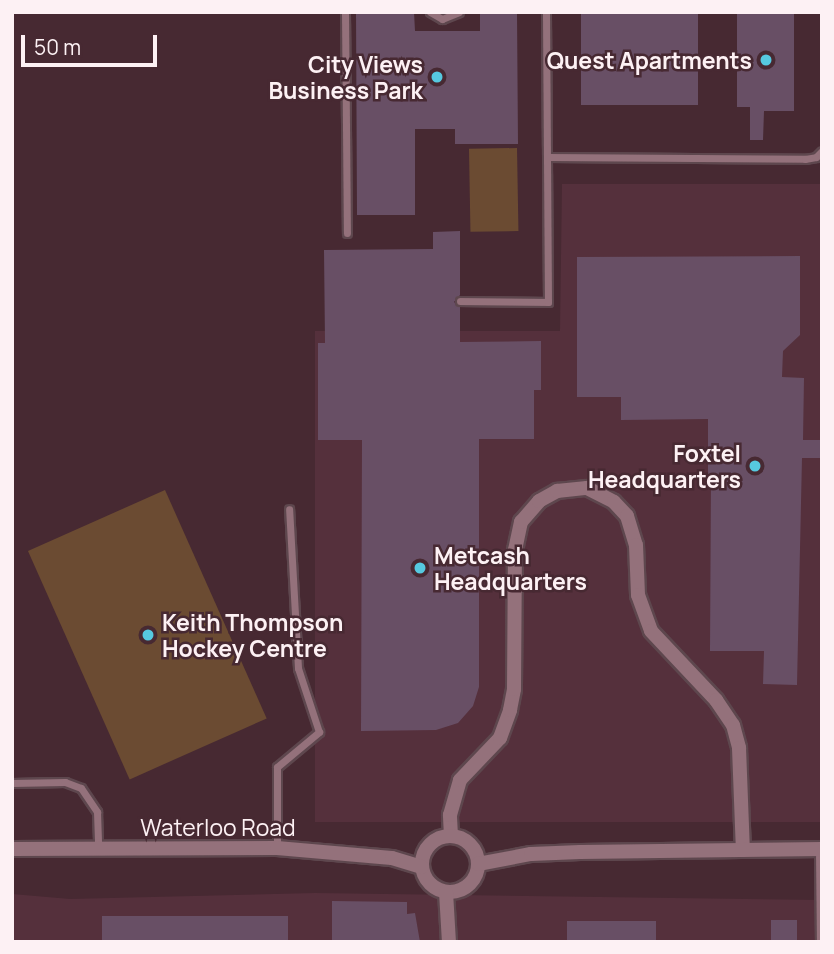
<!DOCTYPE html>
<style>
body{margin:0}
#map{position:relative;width:834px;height:954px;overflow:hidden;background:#472932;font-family:Manrope,sans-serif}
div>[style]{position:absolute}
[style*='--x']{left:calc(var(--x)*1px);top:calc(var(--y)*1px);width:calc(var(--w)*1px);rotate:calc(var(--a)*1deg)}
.built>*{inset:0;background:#55303c}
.green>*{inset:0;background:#6b4b32;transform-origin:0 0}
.building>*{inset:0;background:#684f65;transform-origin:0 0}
.roads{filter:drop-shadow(2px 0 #5e474e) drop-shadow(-2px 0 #5e474e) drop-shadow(0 2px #5e474e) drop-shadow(0 -2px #5e474e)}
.service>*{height:7px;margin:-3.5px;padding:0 3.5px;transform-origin:3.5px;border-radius:3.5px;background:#94717b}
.minor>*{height:14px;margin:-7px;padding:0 7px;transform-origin:7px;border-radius:7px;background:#94717b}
.minor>.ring{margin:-7px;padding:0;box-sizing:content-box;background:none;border:14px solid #94717b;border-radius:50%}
.dots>*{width:19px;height:19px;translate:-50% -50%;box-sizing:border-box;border:4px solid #472932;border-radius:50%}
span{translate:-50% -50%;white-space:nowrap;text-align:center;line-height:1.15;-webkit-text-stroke:5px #472932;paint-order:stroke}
.poi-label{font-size:23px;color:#fdf1f4;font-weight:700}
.right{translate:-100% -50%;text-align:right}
.left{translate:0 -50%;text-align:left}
.street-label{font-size:23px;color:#fdf1f4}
.frame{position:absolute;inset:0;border:14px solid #fdf1f4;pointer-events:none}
.scale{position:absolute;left:21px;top:35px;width:136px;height:32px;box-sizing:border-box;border:4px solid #fdf1f4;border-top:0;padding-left:9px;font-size:21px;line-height:24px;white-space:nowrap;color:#fdf1f4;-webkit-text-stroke:5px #472932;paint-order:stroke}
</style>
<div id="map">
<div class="built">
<div style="clip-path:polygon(562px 184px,822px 184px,822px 822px,315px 822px,315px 331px,560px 331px)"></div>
<div style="clip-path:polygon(315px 893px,822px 900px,822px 942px,12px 942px,12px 894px,70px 899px)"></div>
</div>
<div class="green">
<div style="left:517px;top:148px;width:83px;height:48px;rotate:89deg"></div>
<div style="left:165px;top:490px;width:250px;height:150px;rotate:66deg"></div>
</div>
<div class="building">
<div style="clip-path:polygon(356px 12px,414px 12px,415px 31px,480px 31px,480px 12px,517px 12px,518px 144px,455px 144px,455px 129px,415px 129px,415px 215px,357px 215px)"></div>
<div style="left:581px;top:12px;width:117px;height:93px"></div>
<div style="clip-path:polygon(737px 12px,794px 12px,794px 111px,764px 111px,763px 140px,750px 140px,750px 107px,737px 107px)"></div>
<div style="clip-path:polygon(460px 231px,460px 295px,454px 302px,460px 307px,460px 342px,541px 341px,541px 390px,534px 390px,534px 439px,479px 439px,479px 687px,473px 706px,458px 723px,436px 730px,361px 731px,362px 440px,318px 440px,318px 343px,325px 343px,324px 250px,433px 249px,433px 232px)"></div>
<div style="clip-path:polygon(800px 256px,800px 335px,783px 351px,782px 377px,804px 378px,803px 440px,822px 440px,822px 458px,802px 458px,797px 685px,763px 684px,764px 651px,710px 651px,711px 474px,708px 474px,708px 419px,621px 420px,621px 397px,577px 397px,577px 257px)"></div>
<div style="clip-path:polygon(332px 901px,407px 902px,407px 914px,415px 913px,420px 942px,332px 942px)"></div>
<div style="left:288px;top:916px;width:26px;height:186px;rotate:90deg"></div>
<div style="left:771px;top:920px;width:26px;height:22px"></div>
<div style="left:567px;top:921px;width:89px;height:21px"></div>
</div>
<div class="roads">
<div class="service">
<div style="--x:345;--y:12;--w:221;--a:89.5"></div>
<div style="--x:430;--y:12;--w:14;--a:30"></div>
<div style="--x:442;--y:19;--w:18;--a:-22"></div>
<div style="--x:547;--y:157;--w:258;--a:0.4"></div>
<div style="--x:805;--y:159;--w:11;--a:-10"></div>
<div style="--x:816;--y:157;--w:8;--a:-45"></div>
<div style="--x:460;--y:301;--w:88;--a:0.7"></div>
<div style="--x:548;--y:302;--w:290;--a:-90.4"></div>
<div style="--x:12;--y:783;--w:53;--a:-1.1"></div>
<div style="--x:65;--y:782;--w:17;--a:21"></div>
<div style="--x:81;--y:788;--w:29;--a:56"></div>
<div style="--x:97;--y:812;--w:37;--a:88"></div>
<div style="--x:277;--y:847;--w:80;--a:-90"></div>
<div style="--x:277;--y:767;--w:55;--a:-39.8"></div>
<div style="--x:319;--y:732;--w:67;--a:-108.2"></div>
<div style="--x:298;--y:668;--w:159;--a:-93.2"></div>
<div style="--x:819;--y:850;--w:92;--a:89.4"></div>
</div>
<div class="minor">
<div style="--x:451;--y:836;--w:21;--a:-93"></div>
<div style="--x:450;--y:815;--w:36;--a:-74"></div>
<div style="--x:460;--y:780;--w:58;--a:-46.4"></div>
<div style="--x:500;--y:738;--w:30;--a:-70"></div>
<div style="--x:510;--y:710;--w:21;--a:-79"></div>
<div style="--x:514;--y:689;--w:139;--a:-89.6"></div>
<div style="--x:515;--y:550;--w:29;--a:-78"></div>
<div style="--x:521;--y:522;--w:28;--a:-49"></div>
<div style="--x:539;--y:501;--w:21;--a:-29"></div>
<div style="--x:557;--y:491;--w:30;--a:-6"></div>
<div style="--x:587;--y:488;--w:30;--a:27"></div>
<div style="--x:614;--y:502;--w:19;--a:47"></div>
<div style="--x:627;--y:516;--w:30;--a:73"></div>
<div style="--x:636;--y:545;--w:50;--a:87.7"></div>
<div style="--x:638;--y:595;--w:38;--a:70"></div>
<div style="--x:651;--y:631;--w:95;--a:46.7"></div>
<div style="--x:716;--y:700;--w:30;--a:56"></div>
<div style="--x:733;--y:725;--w:24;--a:75"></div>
<div style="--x:739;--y:748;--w:102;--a:87.8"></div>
<div class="ring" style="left:422px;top:836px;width:42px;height:42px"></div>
<div style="--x:12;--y:849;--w:265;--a:-0.2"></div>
<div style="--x:277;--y:848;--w:115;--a:5"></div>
<div style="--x:392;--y:858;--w:31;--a:17"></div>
<div style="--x:478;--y:864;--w:54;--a:-10.7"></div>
<div style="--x:531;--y:854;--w:49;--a:-2.3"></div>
<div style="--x:580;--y:852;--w:242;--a:-0.7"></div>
<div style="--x:446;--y:892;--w:50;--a:86.6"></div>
</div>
</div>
<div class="dots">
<div style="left:766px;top:60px;background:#56c9e0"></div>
<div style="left:437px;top:77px;background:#56c9e0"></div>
<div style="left:755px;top:466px;background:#56c9e0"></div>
<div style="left:420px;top:568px;background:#56c9e0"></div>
<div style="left:148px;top:635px;background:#56c9e0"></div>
</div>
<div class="poi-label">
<span class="right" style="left:752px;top:60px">Quest Apartments</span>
<span class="right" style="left:423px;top:77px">City Views<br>Business Park</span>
<span class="right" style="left:741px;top:466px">Foxtel<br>Headquarters</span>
<span class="left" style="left:434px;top:568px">Metcash<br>Headquarters</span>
<span class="left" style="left:162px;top:635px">Keith Thompson<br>Hockey Centre</span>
</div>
<div class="street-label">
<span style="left:218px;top:827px">Waterloo Road</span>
</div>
<div class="frame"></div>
<div class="scale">50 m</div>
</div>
